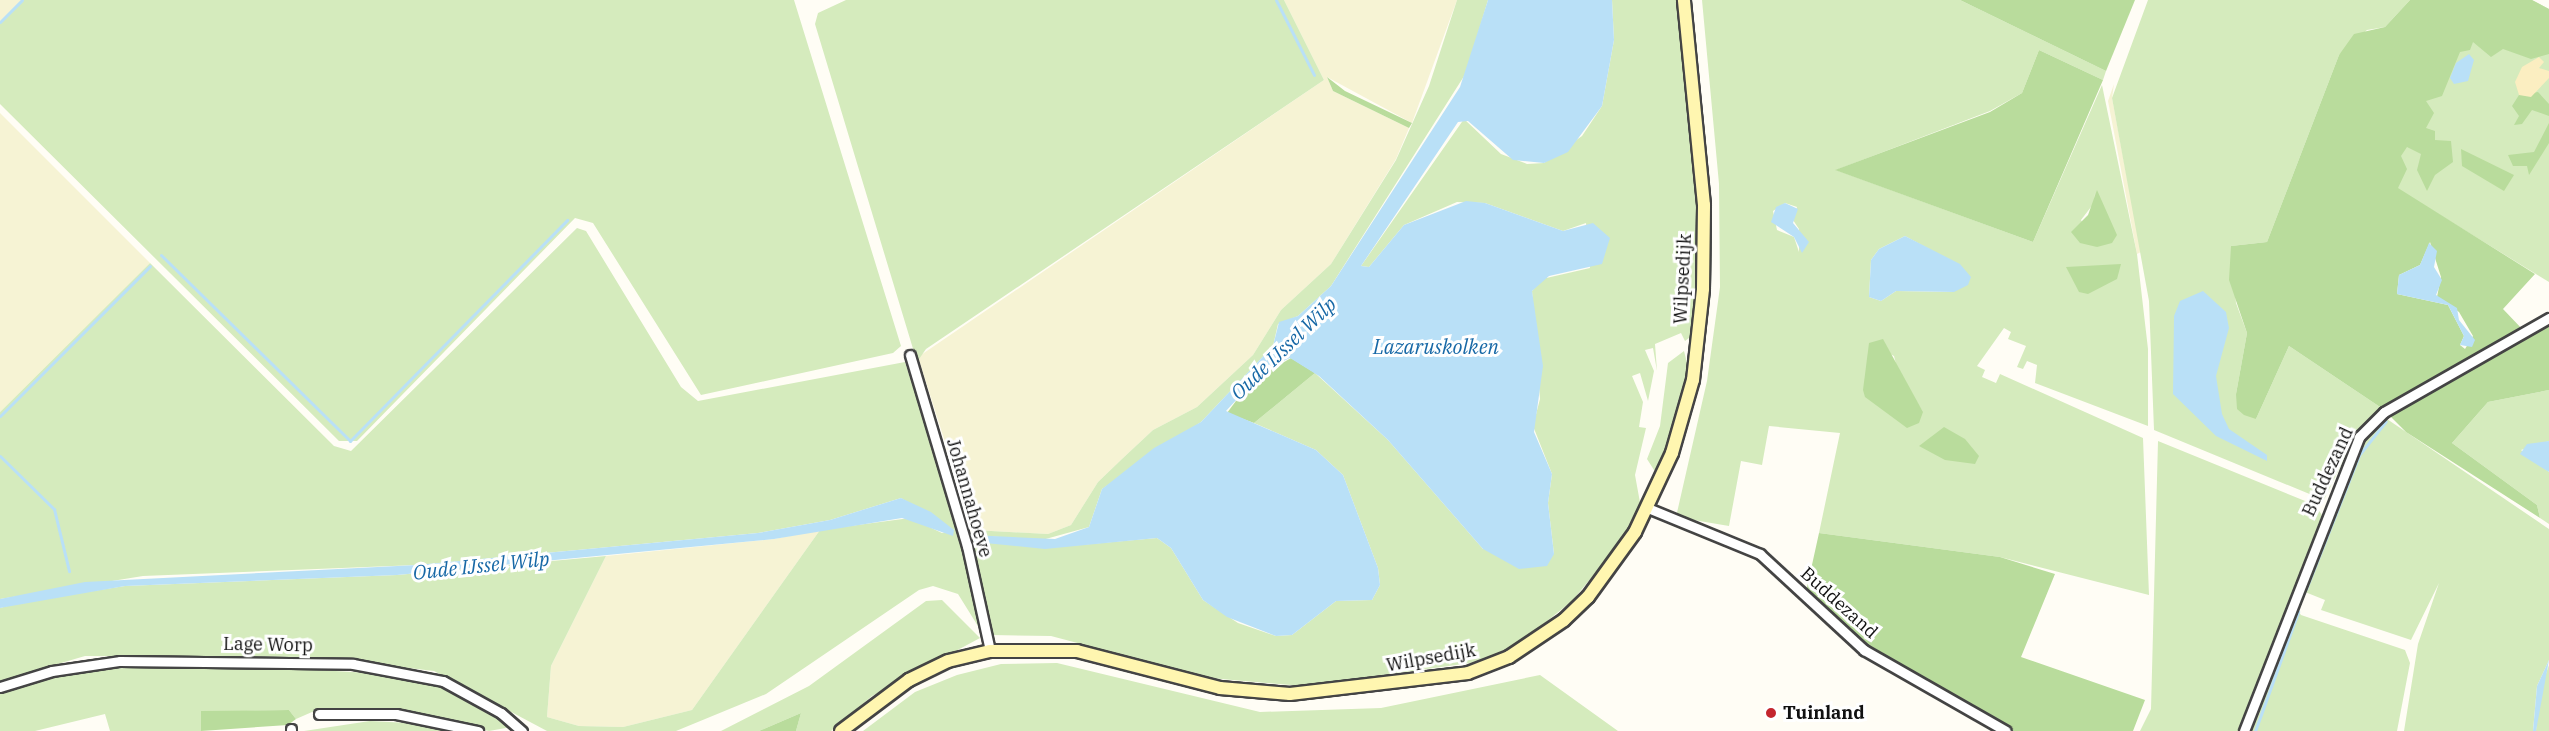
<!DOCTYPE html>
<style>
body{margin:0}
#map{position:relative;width:2549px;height:731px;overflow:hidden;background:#fffdf5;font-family:"IBM Plex Serif",serif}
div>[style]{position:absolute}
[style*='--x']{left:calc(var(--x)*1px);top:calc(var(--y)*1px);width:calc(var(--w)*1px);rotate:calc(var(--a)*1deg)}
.farmland>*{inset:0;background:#f6f3d4}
.green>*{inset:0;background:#d5ebbd}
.forest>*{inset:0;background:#b9dc9c}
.sand>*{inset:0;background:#fbeec1}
.water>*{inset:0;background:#b9e0f7}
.stream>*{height:3px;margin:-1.5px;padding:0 1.5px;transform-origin:1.5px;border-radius:1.5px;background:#b9e0f7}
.roads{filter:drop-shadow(2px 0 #444) drop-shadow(-2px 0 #444) drop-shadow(0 2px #444) drop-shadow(0 -2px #444)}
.street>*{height:9px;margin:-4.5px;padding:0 4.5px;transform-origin:4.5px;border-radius:4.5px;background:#fff}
.secondary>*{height:12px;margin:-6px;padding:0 6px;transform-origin:6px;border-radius:6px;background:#fff6b0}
.dots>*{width:16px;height:16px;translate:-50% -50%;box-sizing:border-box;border:3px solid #fff;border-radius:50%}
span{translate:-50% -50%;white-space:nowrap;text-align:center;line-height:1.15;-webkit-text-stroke:6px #fff;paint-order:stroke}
.street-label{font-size:18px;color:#111}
.poi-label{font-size:18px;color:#111;font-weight:700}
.left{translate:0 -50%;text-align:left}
.water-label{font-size:20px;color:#1768a6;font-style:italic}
</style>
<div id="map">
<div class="farmland">
<div style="clip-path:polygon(0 0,24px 0,0 24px)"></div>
<div style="clip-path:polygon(1284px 0,1457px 0,1412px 123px,1327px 77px,1333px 91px,1409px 128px,1396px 159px,1331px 264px,1281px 310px,1253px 355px,1197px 407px,1153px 430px,1123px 458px,1098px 482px,1071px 525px,1048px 534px,973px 530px,918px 357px,1324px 80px)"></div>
<div style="clip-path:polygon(2114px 84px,2112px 98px,2141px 252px,2137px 254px,2108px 101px)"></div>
<div style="clip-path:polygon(0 113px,150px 263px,0 412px)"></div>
<div style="clip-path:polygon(820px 530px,692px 710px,623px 727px,579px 726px,547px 717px,551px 666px,606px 556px,774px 539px)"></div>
</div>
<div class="green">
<div style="clip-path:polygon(24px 0,794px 0,901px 346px,893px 353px,701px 395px,593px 223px,575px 218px,357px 441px,339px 441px,0 104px,0 24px)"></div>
<div style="clip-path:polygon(846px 0,1284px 0,1324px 80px,926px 349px,917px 362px,815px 24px,818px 13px)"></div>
<div style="clip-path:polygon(1457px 0,1488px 0,1466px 73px,1331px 286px,1298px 316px,1278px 324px,1273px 346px,1201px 422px,1102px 489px,1089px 527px,1042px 540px,971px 535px,973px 530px,1048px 534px,1071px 525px,1098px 482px,1123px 458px,1153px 430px,1197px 407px,1253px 355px,1281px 310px,1331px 264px,1396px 160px,1429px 86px)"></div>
<div style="clip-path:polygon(1612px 0,1678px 0,1697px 185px,1696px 303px,1694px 334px,1685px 341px,1681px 333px,1655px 344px,1657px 371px,1653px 348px,1645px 350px,1654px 371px,1648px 401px,1640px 373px,1632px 376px,1643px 402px,1639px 427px,1646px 428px,1635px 475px,1641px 508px,1626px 536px,1572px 601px,1521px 642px,1478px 662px,1302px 686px,1210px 678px,1051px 636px,992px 635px,970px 543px,975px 542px,1068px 546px,1157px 538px,1171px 548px,1203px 600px,1238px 623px,1276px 636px,1292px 635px,1336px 601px,1372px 600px,1380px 585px,1378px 568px,1343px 475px,1316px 450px,1254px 423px,1315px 373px,1388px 440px,1483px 549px,1554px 554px,1548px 503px,1552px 474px,1533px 426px,1540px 399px,1532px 291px,1542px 279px,1590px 268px,1586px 223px,1563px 231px,1485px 203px,1457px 202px,1404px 225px,1369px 267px,1361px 266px,1464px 119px,1501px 154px,1527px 164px,1544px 163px,1582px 136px,1602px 106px,1614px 40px)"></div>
<div style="clip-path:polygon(evenodd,1702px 0,1960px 0,2106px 71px,2103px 80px,2039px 50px,2022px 93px,1990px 111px,1836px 170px,2033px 242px,2102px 85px,2137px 254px,2148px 349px,2148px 426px,2035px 383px,2037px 365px,2027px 361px,2023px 369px,2017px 367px,2026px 346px,2008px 339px,2011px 332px,2004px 328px,1977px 366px,1985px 370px,1982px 377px,1996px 383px,2000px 374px,2143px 438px,2149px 595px,2000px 557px,1819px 533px,1840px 433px,1769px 426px,1762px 465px,1741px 461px,1729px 526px,1676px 517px,1707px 381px,1720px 287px,1719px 184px,1702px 0,2094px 193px,2097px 247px,2081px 220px,2094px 203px,2094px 193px,1702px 0,1785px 203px,1797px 207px,1793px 220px,1799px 229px,1799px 252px,1794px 237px,1777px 230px,1773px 211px,1785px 203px,1702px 0,1905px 236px,1940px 255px,1954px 292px,1896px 291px,1881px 301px,1869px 297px,1871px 260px,1879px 249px,1905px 236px,1702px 0,1869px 343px,1894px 356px,1899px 376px,1923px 412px,1869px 343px)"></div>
<div style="clip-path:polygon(2148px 0,2410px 0,2385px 27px,2367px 30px,2339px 55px,2267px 242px,2231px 246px,2236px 303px,2247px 333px,2236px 394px,2256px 419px,2289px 346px,2383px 409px,2356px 435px,2324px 500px,2154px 430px,2149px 301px,2112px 98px)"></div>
<div style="clip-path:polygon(2452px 0,2532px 0,2549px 9px,2549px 282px,2370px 172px)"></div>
<div style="clip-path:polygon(577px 228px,586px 231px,681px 387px,698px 401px,905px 362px,964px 545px,981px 631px,958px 594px,933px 586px,919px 590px,766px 694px,676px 731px,547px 731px,434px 671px,316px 657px,85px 656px,0 681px,0 608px,22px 602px,125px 586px,397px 575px,606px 556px,551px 666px,547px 717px,579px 726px,623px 727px,692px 710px,820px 530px,910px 518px,942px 533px,954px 530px,901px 498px,830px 520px,758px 533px,417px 565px,143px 576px,0 599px,0 412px,150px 263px,334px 446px,351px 451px)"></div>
<div style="clip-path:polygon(1684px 351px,1689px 371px,1679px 415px,1660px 469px,1654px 470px,1647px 459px,1660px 426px,1668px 363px)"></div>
<div style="clip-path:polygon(2549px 390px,2549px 441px,2521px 450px,2549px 472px,2549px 524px,2540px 518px,2537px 505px,2452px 443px,2488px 402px)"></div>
<div style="clip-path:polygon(2384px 417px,2549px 529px,2549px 660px,2537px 686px,2533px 731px,2404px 731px,2418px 644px,2439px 583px,2411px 640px,2321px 610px,2325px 600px,2300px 590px,2362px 438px)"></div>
<div style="clip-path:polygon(2158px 441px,2315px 505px,2322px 515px,2239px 731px,2140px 731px,2151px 709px)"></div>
<div style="clip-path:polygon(942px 600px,980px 638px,872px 696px,831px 731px,796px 731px,801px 713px,759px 731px,721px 731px,809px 686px,926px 601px)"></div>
<div style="clip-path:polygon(2294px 605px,2301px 615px,2405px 650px,2410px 663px,2397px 731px,2248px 731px)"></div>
<div style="clip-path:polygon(1057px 663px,1260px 712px,1381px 708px,1540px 675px,1618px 731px,863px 731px,915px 692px,957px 675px,1001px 664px)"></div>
<div style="clip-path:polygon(231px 665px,403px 675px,451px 687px,512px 727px,489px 731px,397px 711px,360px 709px,312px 712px,296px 719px,289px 710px,201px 712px,201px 731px,110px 731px,105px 714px,35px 731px,0 731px,0 691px,13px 686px,96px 669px)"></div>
<div style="clip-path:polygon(2549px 665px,2549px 731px,2536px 731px,2539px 694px)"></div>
<div style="clip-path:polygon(370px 721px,409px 723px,450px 731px,304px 731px)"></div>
</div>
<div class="forest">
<div style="clip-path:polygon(1960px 0,2135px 0,2106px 71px)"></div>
<div style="clip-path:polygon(evenodd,2410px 0,2532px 0,2549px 9px,2549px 54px,2531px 59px,2503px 49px,2491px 57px,2473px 42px,2470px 50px,2460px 52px,2442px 96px,2426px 101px,2434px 113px,2426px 128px,2435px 131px,2435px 140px,2451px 141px,2453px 162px,2435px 175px,2427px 191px,2417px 170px,2421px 154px,2407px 147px,2401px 156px,2407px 169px,2398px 188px,2535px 274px,2503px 309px,2524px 331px,2383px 409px,2289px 346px,2256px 419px,2244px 415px,2237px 409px,2236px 394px,2247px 333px,2229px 280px,2231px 246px,2267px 242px,2339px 55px,2354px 34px,2385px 27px,2410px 0,2430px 242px,2441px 277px,2437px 297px,2441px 299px,2459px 312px,2473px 336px,2465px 349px,2460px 345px,2464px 336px,2448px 305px,2397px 294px,2399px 275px,2420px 265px,2430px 242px)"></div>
<div style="clip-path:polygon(2039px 50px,2103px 80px,2033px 242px,1835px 170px,1990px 112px,2022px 93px)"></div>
<div style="clip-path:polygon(1327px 77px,1345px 91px,1412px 123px,1409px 128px,1333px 91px)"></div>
<div style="clip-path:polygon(2538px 92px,2549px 104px,2549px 116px,2532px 110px,2522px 124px,2514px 125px,2519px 116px,2512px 106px,2519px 95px)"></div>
<div style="clip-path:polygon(2549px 123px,2549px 143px,2529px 175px,2527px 166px,2513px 166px,2508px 155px,2534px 152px)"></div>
<div style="clip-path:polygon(2461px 149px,2514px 175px,2504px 191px,2462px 166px)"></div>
<div style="clip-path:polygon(2097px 190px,2117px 235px,2112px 243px,2097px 247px,2080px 243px,2071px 232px,2088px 215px)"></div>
<div style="clip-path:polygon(2121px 264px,2117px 279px,2088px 294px,2079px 292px,2066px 267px)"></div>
<div style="clip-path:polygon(2549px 325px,2549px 390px,2488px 402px,2452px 443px,2537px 505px,2540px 518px,2406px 432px,2388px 414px)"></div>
<div style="clip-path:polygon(1883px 339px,1923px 412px,1919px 423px,1907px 428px,1865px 397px,1863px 390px,1869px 343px)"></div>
<div style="clip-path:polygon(1291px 358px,1315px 373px,1254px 423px,1227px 413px,1250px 382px)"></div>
<div style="clip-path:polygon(1944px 427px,1965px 439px,1979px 456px,1975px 464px,1945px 460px,1919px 446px)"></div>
<div style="clip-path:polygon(1819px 533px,2000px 557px,2055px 574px,2021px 657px,2145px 700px,2133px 731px,2014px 731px,1902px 671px,1854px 637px,1806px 592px)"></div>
<div style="clip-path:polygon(289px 710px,296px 719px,288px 725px,201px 731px,201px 711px)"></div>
<div style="clip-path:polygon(801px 713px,796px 731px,759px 731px)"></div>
</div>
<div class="sand">
<div style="clip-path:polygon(2539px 57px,2544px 62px,2539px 68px,2549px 71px,2549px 78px,2531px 97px,2519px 95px,2515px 82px,2522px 67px)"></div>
</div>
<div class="water">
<div style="clip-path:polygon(1488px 0,1612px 0,1614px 40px,1602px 106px,1568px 152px,1544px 163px,1513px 160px,1468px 121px,1458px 122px,1361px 266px,1369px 267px,1404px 225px,1466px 201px,1485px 203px,1563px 231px,1593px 223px,1610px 238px,1602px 264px,1549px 276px,1532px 291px,1543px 366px,1534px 432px,1552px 474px,1548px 503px,1554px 554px,1547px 566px,1519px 569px,1483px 549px,1388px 440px,1319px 376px,1290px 358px,1264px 370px,1226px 411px,1316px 450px,1343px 475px,1378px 568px,1380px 585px,1372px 600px,1336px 601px,1292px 635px,1276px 636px,1227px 617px,1203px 600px,1171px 548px,1157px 538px,1045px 549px,975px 542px,971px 535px,1055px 539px,1089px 527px,1102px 489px,1154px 448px,1201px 422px,1273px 346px,1279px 322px,1298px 316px,1331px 286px,1460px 87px)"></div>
<div style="clip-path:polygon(2469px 54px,2474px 60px,2468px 81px,2454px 84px,2450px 78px,2456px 63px)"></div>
<div style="clip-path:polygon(1785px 203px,1798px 209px,1793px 223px,1809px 242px,1802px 253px,1794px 237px,1771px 222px,1776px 207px)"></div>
<div style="clip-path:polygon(1905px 236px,1960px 264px,1971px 277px,1968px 285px,1954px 292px,1896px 291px,1881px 301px,1869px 297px,1871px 260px,1879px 249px)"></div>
<div style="clip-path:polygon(2429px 243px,2437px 251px,2434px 267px,2442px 280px,2436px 295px,2457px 308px,2459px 320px,2475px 340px,2472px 347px,2460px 345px,2464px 336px,2448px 305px,2397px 294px,2399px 275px,2420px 265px)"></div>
<div style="clip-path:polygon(2203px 291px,2226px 312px,2229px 328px,2216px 376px,2222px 414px,2229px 429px,2267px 455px,2267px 461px,2216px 436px,2173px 394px,2174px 316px,2180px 301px)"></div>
<div style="clip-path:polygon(2549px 441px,2549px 472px,2520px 454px,2527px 444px)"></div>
<div style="clip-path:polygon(901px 498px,931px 512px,954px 530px,953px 536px,902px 518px,774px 539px,397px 575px,125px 586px,0 608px,0 599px,85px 582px,417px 565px,758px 533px,830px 520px)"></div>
<div style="clip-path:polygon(2549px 660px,2536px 731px,2533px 731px,2537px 686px)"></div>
</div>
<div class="stream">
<div style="--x:1276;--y:0;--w:84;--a:63.1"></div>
<div style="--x:0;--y:22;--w:31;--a:-45"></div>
<div style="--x:161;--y:255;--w:265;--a:44.5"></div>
<div style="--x:350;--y:441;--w:310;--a:-45.5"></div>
<div style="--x:0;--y:416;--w:212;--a:-45"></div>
<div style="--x:0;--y:456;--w:76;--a:44.5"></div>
<div style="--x:54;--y:509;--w:64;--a:76.4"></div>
<div style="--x:2306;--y:589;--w:144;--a:-68.4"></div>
<div style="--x:2359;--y:455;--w:43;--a:-51.5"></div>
<div style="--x:2255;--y:731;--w:127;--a:-70.1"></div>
</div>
<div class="roads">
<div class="street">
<div style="--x:910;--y:355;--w:199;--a:73.4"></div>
<div style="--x:967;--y:546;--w:107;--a:77.6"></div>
<div style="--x:1648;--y:508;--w:121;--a:22.3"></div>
<div style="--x:1760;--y:554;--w:142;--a:42.7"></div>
<div style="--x:1864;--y:650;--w:163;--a:29.7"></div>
<div style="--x:0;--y:687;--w:54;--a:-17.1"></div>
<div style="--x:52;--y:671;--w:69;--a:-8.4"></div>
<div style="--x:120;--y:661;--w:233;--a:0.7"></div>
<div style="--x:353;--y:664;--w:92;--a:10.7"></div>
<div style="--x:443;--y:681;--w:66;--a:28.9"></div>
<div style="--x:501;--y:713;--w:28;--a:41"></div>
<div style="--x:319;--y:714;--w:77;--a:0"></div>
<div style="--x:396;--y:714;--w:84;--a:11.7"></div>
<div style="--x:291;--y:731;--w:2;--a:-90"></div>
<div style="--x:2244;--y:731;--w:316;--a:-68.6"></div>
<div style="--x:2359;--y:437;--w:35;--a:-45"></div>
<div style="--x:2384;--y:412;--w:190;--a:-29.7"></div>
</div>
<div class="secondary">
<div style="--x:841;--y:731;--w:85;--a:-36.9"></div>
<div style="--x:909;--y:680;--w:43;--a:-26"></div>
<div style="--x:948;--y:661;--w:43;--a:-13.4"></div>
<div style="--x:990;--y:651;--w:87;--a:0"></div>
<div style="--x:1077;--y:651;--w:148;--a:14.5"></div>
<div style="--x:1220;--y:688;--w:70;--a:4.9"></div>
<div style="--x:1290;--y:694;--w:179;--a:-6.7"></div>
<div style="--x:1468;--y:673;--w:44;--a:-21.3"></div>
<div style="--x:1509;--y:657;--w:66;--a:-33.9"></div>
<div style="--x:1564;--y:620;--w:33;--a:-44"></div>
<div style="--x:1588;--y:597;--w:80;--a:-54.1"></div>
<div style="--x:1635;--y:532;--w:87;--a:-64.9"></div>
<div style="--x:1672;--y:453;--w:76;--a:-74"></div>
<div style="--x:1693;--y:380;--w:92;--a:-83.7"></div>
<div style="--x:1703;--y:289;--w:84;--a:-89.3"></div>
<div style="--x:1704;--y:205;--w:206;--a:-95.6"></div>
</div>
</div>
<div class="dots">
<div style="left:1771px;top:713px;background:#c4262e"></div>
</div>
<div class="street-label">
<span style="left:1683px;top:279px;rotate:-87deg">Wilpsedijk</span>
<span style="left:2328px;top:472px;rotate:-65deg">Buddezand</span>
<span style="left:969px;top:498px;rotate:74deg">Johannahoeve</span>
<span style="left:1839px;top:603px;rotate:42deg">Buddezand</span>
<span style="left:268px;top:645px;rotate:1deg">Lage Worp</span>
<span style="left:1431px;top:658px;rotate:-10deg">Wilpsedijk</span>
</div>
<div class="poi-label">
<span class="left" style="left:1783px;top:713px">Tuinland</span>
</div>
<div class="water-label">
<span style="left:1436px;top:346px">Lazaruskolken</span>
<span style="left:1283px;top:348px;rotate:-44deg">Oude IJssel Wilp</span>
<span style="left:481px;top:565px;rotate:-6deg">Oude IJssel Wilp</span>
</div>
</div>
